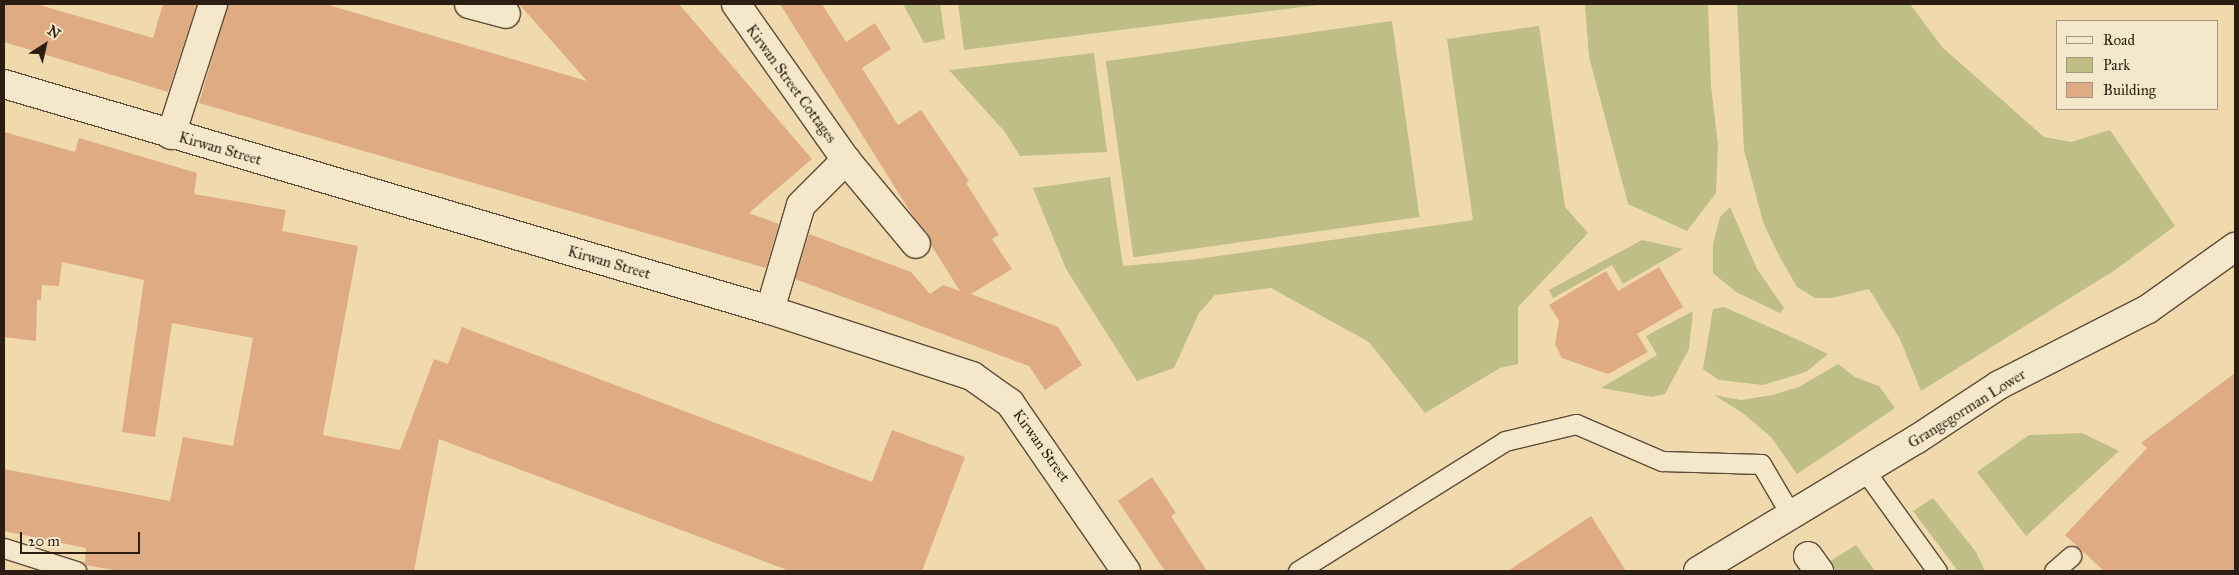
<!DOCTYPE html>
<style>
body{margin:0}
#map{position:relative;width:2239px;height:575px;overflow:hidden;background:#f0daad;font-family:"IM FELL Great Primer",serif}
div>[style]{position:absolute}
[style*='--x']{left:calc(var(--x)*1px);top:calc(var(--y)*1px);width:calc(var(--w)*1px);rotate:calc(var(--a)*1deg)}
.green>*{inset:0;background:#bebe86;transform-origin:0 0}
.building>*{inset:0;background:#dfab83}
.roads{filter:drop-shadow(1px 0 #5c4c39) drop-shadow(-1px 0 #5c4c39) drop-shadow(0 1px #5c4c39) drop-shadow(0 -1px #5c4c39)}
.lane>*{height:19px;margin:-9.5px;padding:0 9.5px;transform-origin:9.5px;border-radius:9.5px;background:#f5e7ca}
.street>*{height:28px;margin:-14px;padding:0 14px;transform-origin:14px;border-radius:14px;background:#f5e7ca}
span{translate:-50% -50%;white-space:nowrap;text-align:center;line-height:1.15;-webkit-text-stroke:4px #f5e7ca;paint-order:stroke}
.street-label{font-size:15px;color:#2b1d12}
.frame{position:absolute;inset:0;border:5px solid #2b1d12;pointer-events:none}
.legend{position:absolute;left:2056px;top:20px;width:162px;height:90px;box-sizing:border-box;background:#f5e7ca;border:1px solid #a49680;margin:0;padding:6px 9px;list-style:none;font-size:15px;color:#2b1d12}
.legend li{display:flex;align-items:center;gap:10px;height:25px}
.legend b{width:25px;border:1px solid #a49680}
.north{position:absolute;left:20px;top:20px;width:50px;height:50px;-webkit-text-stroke:4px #f5e7ca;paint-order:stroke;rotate:35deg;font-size:14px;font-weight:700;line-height:20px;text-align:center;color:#2b1d12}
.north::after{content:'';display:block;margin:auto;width:18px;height:22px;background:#2b1d12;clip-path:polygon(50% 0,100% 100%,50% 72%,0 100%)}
.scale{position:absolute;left:20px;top:532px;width:120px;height:22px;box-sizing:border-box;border:2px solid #2b1d12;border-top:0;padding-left:6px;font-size:15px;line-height:18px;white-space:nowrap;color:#2b1d12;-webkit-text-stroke:4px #f5e7ca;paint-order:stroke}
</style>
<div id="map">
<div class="green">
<div style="clip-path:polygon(903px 4px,940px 4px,945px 39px,924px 43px)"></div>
<div style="clip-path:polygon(958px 4px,1325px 4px,964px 50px)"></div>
<div style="clip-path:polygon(1585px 4px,1708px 4px,1711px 86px,1718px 144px,1716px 193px,1687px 231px,1628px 204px,1589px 57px)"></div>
<div style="clip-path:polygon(1737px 4px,1910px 4px,1942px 47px,2044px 137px,2071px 142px,2110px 130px,2175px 226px,2115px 270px,1921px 391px,1900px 339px,1869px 289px,1832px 298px,1815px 298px,1797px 287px,1776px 250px,1763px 222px,1744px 150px)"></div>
<div style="left:1392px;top:21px;width:198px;height:289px;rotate:82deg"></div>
<div style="clip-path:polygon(1539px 26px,1565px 207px,1588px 233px,1518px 307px,1518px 364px,1500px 368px,1425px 413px,1369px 342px,1271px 288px,1215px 295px,1199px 313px,1174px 368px,1137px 381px,1066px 269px,1033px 188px,1110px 177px,1123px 266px,1190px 260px,1473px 220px,1447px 39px)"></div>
<div style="clip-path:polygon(1094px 53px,1107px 152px,1020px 156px,1005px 132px,949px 70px)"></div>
<div style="clip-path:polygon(1730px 207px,1757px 269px,1784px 308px,1780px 313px,1736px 292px,1713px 273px,1713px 244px,1720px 217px)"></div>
<div style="clip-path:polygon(1642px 240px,1683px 249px,1623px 284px,1612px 265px,1553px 298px,1549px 290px)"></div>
<div style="clip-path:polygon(1724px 307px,1783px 333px,1828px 354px,1806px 372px,1763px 385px,1719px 380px,1703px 369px,1713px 309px)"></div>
<div style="clip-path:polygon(1693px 311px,1689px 349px,1665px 394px,1653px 397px,1601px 388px,1657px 355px,1646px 336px)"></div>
<div style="clip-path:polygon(1838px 364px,1855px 377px,1879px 386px,1895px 408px,1797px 474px,1771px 437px,1744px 414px,1714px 395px,1741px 400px,1772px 395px,1799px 387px)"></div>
<div style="clip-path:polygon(2082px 433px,2119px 451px,2026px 536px,1977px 472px,2029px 435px)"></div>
<div style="clip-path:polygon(1933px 498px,1976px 552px,1985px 571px,1958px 571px,1913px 511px)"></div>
<div style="clip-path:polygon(1856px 545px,1875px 571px,1836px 571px,1829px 562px)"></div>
</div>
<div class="building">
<div style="clip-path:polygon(4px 4px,36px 4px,153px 38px,163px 4px,197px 4px,168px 92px,4px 42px)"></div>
<div style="clip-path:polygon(228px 4px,325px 4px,587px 81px,519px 4px,679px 4px,812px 159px,749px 213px,779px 224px,766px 268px,199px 103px)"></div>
<div style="clip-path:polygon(780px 4px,822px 4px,846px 42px,875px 23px,891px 49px,862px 68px,898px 125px,921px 110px,969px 181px,966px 183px,999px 235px,992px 239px,1012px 269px,971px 294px,1058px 327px,1082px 365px,1045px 390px,1029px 366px,795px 279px,809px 234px,911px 272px,930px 294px,943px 285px,960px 291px,931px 245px,928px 234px,913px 216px)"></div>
<div style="clip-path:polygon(4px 132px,75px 152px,79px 138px,197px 173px,194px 194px,286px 210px,282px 231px,358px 246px,323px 435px,400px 450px,434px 359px,448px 364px,462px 327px,872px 482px,892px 430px,965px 457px,922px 571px,790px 571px,439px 439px,414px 571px,119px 571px,85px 565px,86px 548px,4px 531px,4px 469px,170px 501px,183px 437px,233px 446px,253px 338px,172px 323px,155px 437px,122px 432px,144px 280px,62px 262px,59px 286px,42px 285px,41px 300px,37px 300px,36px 341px,4px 337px)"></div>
<div style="clip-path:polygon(1659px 267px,1683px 307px,1637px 334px,1648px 352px,1608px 374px,1562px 358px,1555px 344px,1559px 321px,1549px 305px,1606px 271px,1618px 291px)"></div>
<div style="clip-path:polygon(2235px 373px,2235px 571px,2104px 571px,2065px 535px,2147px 448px,2141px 443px)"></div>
<div style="clip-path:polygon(1152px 477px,1176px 513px,1171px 516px,1207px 571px,1165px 571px,1118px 501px)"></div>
<div style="clip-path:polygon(1591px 516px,1626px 571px,1508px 571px)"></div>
</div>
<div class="roads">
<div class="lane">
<div style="--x:1865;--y:471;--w:123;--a:54.2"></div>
<div style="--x:4;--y:548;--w:76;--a:17.7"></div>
<div style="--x:1298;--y:571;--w:244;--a:-32.1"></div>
<div style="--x:1505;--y:441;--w:73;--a:-13.5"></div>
<div style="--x:1576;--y:424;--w:94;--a:23.3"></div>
<div style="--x:1662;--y:461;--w:99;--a:1.7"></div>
<div style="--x:1761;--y:464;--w:59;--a:59.5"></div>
<div style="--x:2054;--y:571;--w:23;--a:-41"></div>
</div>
<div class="street">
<div style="--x:469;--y:4;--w:38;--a:15"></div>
<div style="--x:736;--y:4;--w:191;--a:54.8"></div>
<div style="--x:846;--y:160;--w:109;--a:50.2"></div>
<div style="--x:4;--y:84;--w:799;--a:16.44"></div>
<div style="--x:770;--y:310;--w:213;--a:18.1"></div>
<div style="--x:972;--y:376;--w:47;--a:35.4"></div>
<div style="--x:1010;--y:403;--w:204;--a:55.4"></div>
<div style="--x:171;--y:135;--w:138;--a:-72.2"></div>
<div style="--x:770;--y:310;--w:109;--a:-73.6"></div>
<div style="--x:801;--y:205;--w:64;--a:-45"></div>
<div style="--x:1808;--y:556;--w:19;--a:54"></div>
<div style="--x:1698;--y:571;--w:256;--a:-31.1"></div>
<div style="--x:1917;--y:439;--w:98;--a:-33.4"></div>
<div style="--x:1999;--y:385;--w:167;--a:-27"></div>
<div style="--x:2148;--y:309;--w:107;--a:-35.5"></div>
</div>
</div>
<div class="street-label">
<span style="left:791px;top:84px;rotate:54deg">Kirwan Street Cottages</span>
<span style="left:220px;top:149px;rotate:16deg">Kirwan Street</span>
<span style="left:609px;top:263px;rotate:16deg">Kirwan Street</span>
<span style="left:1967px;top:409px;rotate:-32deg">Grangegorman Lower</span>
<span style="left:1041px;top:446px;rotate:54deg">Kirwan Street</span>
</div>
<div class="frame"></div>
<ul class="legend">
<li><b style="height:6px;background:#f5e7ca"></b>Road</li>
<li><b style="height:14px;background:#bebe86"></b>Park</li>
<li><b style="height:14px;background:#dfab83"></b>Building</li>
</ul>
<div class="north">N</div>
<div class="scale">20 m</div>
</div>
